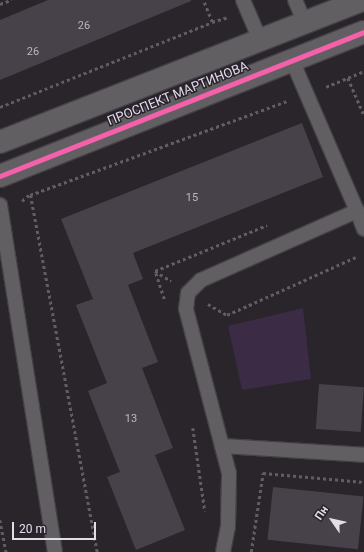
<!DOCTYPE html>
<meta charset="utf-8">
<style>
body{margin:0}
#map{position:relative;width:364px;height:552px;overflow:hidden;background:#29252b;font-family:Roboto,sans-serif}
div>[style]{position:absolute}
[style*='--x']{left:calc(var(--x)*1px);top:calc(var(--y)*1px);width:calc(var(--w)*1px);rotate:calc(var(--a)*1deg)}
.green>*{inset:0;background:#3b2b44}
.building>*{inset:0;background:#47414a;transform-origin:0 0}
.path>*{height:2.5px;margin-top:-1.25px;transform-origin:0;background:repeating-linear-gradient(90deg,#615e62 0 3px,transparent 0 6px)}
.roads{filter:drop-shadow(1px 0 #444046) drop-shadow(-1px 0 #444046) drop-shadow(0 1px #444046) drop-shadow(0 -1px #444046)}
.service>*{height:14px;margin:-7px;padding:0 7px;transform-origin:7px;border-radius:7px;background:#625f63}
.minor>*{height:22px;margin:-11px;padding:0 11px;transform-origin:11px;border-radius:11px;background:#625f63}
.cycleway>*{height:5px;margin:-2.5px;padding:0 2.5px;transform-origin:2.5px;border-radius:2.5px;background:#f560ab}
span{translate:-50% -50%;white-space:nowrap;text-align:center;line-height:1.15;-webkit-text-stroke:3px #2a222e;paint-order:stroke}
.number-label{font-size:11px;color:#bcb7bf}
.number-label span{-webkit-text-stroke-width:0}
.street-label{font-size:13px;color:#e3dee6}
.north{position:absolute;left:312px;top:500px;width:40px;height:40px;-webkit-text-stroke:3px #2a222e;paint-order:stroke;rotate:304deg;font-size:11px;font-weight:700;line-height:16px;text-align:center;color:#e3dee6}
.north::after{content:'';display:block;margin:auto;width:14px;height:18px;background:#e3dee6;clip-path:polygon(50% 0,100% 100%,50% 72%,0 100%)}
.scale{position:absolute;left:12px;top:522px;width:84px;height:18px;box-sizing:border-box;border:2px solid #e3dee6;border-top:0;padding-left:5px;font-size:12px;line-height:14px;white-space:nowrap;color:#e3dee6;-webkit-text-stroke:3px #2a222e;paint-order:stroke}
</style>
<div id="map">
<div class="green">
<div style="clip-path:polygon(303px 308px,311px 379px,242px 390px,228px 326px)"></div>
</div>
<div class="building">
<div style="clip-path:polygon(48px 0,191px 0,191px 1px,0 80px,0 20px)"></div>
<div style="clip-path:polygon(302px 123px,323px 177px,133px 253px,143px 279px,128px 285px,158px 362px,142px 368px,173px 448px,155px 455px,185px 530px,136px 550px,107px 477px,120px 472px,88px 391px,107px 383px,76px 305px,93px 299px,61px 219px)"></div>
<div style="left:319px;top:384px;width:45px;height:45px;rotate:4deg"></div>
<div style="left:273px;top:487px;width:91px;height:53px;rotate:6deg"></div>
</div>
<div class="path">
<div style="--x:0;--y:4;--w:12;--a:-20"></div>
<div style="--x:212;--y:22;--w:17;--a:-17"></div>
<div style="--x:348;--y:78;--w:40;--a:66.6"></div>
<div style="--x:326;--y:87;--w:41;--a:-22.8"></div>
<div style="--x:0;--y:107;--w:228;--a:-21.8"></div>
<div style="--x:212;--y:22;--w:24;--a:-112"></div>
<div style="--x:22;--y:201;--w:11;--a:-41"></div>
<div style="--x:155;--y:271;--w:19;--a:32"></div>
<div style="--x:164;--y:299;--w:29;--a:-108"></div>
<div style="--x:155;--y:271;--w:121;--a:-22.3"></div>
<div style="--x:208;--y:304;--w:22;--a:30"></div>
<div style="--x:227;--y:315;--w:141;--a:-24.2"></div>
<div style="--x:193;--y:428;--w:84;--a:81.8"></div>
<div style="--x:0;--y:520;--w:33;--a:79"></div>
<div style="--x:97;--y:552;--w:363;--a:-100.6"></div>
<div style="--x:30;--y:195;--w:274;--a:-20.1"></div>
<div style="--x:251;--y:552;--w:80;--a:-81.4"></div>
<div style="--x:263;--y:473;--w:101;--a:5.1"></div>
</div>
<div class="roads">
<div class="service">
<div style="--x:243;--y:0;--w:43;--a:67"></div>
<div style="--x:295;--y:0;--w:25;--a:67"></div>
<div style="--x:0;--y:205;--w:351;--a:81"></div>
<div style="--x:357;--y:211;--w:19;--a:69"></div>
<div style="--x:222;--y:446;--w:142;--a:3.6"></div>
<div style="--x:223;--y:552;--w:25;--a:-79"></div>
<div style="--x:228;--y:527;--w:54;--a:-88.9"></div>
<div style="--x:229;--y:473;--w:170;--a:-104.7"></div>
<div style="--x:186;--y:309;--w:16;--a:-83"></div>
<div style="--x:188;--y:293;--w:18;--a:-45"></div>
<div style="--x:201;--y:280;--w:171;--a:-23.9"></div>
<div style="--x:357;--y:211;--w:164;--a:-113.3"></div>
</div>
<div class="minor">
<div style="--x:0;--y:142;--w:389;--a:-21.4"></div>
<div style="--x:0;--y:176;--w:391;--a:-21.6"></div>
</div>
</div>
<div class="cycleway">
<div style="--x:0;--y:176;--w:391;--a:-21.6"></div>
</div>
<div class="number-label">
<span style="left:84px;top:26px">26</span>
<span style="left:33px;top:52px">26</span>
<span style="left:192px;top:198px">15</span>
<span style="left:131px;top:419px">13</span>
</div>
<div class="street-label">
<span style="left:178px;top:94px;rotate:-22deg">ПРОСПЕКТ МАРТИНОВА</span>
</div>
<div class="north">Пн</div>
<div class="scale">20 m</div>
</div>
